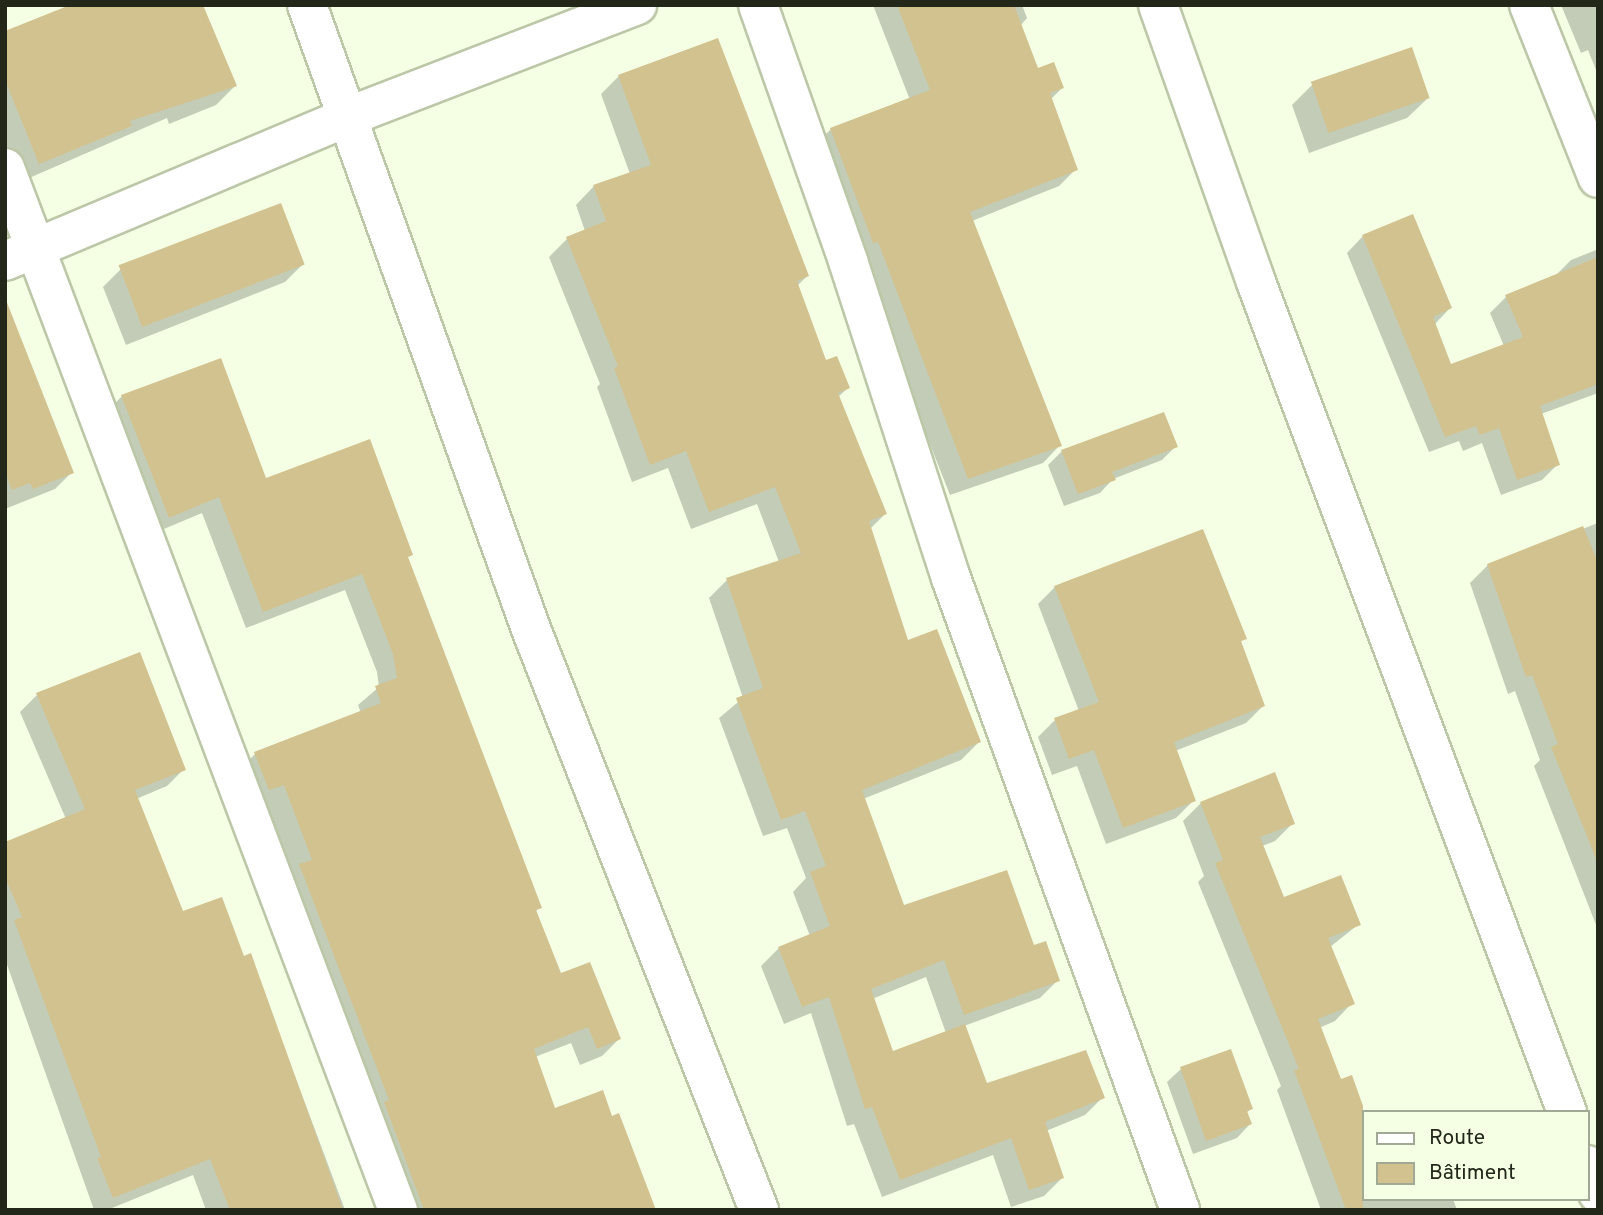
<!DOCTYPE html>
<meta charset="utf-8">
<style>
body{margin:0}
#map{position:relative;width:1603px;height:1215px;overflow:hidden;background:#f4ffe4;font-family:Overpass,sans-serif}
div>[style]{position:absolute}
[style*='--x']{left:calc(var(--x)*1px);top:calc(var(--y)*1px);width:calc(var(--w)*1px);rotate:calc(var(--a)*1deg)}
.shadow>*{inset:0;background:#0003}
.building>*{inset:0;background:#d2c290;transform-origin:0 0}
.roads{filter:drop-shadow(2px 0 #bbc7a7) drop-shadow(-2px 0 #bbc7a7) drop-shadow(0 2px #bbc7a7) drop-shadow(0 -2px #bbc7a7)}
.minor>*{height:38px;margin:-19px;padding:0 19px;transform-origin:19px;border-radius:19px;background:#fff}
span{translate:-50% -50%;white-space:nowrap;text-align:center;line-height:1.15;-webkit-text-stroke:6px #f4ffe4;paint-order:stroke}
.frame{position:absolute;inset:0;border:7px solid #22271a;pointer-events:none}
.legend{position:absolute;left:1362px;top:1110px;width:228px;height:91px;box-sizing:border-box;background:#f4ffe4;border:2px solid #a0a993;margin:0;padding:9px 12px;list-style:none;font-size:21px;color:#22271a}
.legend li{display:flex;align-items:center;gap:14px;height:35px}
.legend b{width:35px;border:2px solid #a0a993}
</style>
<div id="map">
<div class="shadow">
<div style="clip-path:polygon(873px 5px,1022px 5px,1027px 18px,1020px 26px,1037px 70px,1062px 88px,1051px 99px,1076px 169px,1059px 186px,972px 221px,1060px 445px,1043px 463px,950px 495px,813px 147px,831px 129px,910px 100px)"></div>
<div style="clip-path:polygon(1561px 5px,1598px 5px,1598px 75px,1588px 50px,1581px 53px)"></div>
<div style="clip-path:polygon(5px 33px,235px 86px,216px 105px,169px 124px,167px 118px,20px 182px,5px 145px)"></div>
<div style="clip-path:polygon(evenodd,619px 76px,807px 276px,797px 286px,825px 362px,848px 388px,838px 397px,885px 514px,870px 529px,907px 642px,979px 742px,961px 760px,863px 799px,903px 907px,1033px 947px,1058px 980px,1040px 998px,964px 1026px,986px 1086px,1103px 1097px,1085px 1115px,1046px 1131px,1062px 1178px,1044px 1196px,1011px 1207px,993px 1155px,882px 1197px,854px 1124px,847px 1126px,811px 1013px,784px 1024px,761px 966px,779px 948px,810px 936px,793px 892px,806px 878px,787px 828px,763px 836px,719px 718px,743px 698px,709px 598px,727px 580px,779px 562px,757px 504px,691px 529px,668px 468px,632px 482px,597px 387px,600px 384px,549px 257px,567px 239px,585px 231px,576px 205px,594px 186px,630px 174px,601px 94px,619px 76px,926px 977px,946px 1033px,892px 1053px,872px 999px,926px 977px)"></div>
<div style="clip-path:polygon(1312px 85px,1428px 98px,1407px 118px,1309px 153px,1292px 105px)"></div>
<div style="clip-path:polygon(1363px 236px,1450px 308px,1434px 325px,1450px 367px,1504px 346px,1490px 313px,1506px 297px,1555px 276px,1571px 260px,1596px 250px,1598px 393px,1541px 414px,1558px 464px,1542px 480px,1501px 495px,1482px 443px,1463px 451px,1459px 441px,1429px 452px,1347px 253px)"></div>
<div style="clip-path:polygon(303px 264px,285px 282px,126px 345px,103px 287px,121px 269px)"></div>
<div style="clip-path:polygon(6px 304px,72px 472px,55px 489px,5px 509px)"></div>
<div style="clip-path:polygon(122px 396px,407px 558px,540px 907px,535px 912px,560px 975px,619px 1039px,602px 1056px,580px 1065px,571px 1043px,535px 1057px,554px 1110px,611px 1118px,654px 1210px,400px 1210px,283px 883px,293px 873px,266px 801px,252px 806px,238px 771px,255px 754px,361px 713px,358px 705px,379px 687px,377px 672px,345px 590px,246px 628px,202px 513px,152px 534px,105px 414px)"></div>
<div style="clip-path:polygon(1175px 447px,1162px 460px,1113px 479px,1100px 493px,1064px 506px,1048px 465px,1062px 451px)"></div>
<div style="clip-path:polygon(1598px 523px,1598px 930px,1534px 766px,1540px 760px,1515px 691px,1508px 694px,1470px 583px,1488px 565px)"></div>
<div style="clip-path:polygon(1055px 587px,1244px 638px,1240px 643px,1263px 706px,1246px 723px,1175px 751px,1194px 800px,1176px 818px,1106px 844px,1077px 766px,1052px 775px,1038px 737px,1055px 720px,1079px 711px,1038px 604px)"></div>
<div style="clip-path:polygon(37px 695px,184px 769px,167px 786px,136px 799px,182px 914px,243px 958px,250px 956px,345px 1210px,206px 1210px,193px 1175px,107px 1210px,94px 1210px,5px 959px,5px 843px,66px 819px,20px 712px)"></div>
<div style="clip-path:polygon(1201px 803px,1293px 823px,1275px 841px,1262px 846px,1284px 900px,1359px 924px,1330px 947px,1352px 1003px,1335px 1021px,1319px 1028px,1340px 1081px,1351px 1077px,1363px 1112px,1363px 1199px,1453px 1199px,1457px 1210px,1321px 1210px,1277px 1090px,1281px 1086px,1198px 882px,1204px 876px,1183px 821px)"></div>
<div style="clip-path:polygon(1181px 1069px,1251px 1109px,1246px 1113px,1250px 1124px,1237px 1138px,1193px 1154px,1167px 1082px)"></div>
</div>
<div class="building">
<div style="clip-path:polygon(70px 5px,203px 5px,237px 86px,130px 121px,132px 126px,39px 164px,5px 80px,5px 31px)"></div>
<div style="clip-path:polygon(897px 5px,1014px 5px,1038px 68px,1054px 62px,1064px 88px,1050px 93px,1078px 170px,970px 212px,1062px 446px,968px 479px,878px 242px,873px 243px,830px 128px,930px 90px)"></div>
<div style="clip-path:polygon(718px 38px,809px 276px,797px 281px,826px 360px,837px 356px,850px 388px,838px 393px,887px 514px,869px 521px,908px 640px,937px 629px,981px 742px,862px 790px,904px 905px,1007px 870px,1034px 945px,1046px 941px,1060px 981px,964px 1015px,944px 960px,871px 989px,893px 1051px,965px 1024px,987px 1083px,1086px 1050px,1105px 1098px,1045px 1122px,1064px 1178px,1029px 1190px,1011px 1138px,900px 1180px,872px 1107px,865px 1109px,829px 997px,802px 1007px,778px 947px,830px 926px,810px 872px,826px 866px,805px 811px,781px 820px,736px 698px,763px 688px,726px 578px,801px 553px,775px 487px,709px 512px,686px 451px,650px 465px,614px 368px,618px 366px,566px 237px,606px 221px,593px 185px,651px 165px,618px 75px)"></div>
<div style="left:1412px;top:47px;width:54px;height:107px;rotate:71deg"></div>
<div style="left:281px;top:203px;width:66px;height:174px;rotate:69deg"></div>
<div style="clip-path:polygon(1413px 214px,1452px 308px,1433px 317px,1451px 364px,1523px 337px,1505px 295px,1598px 257px,1598px 384px,1540px 406px,1560px 465px,1517px 480px,1499px 428px,1480px 435px,1476px 426px,1445px 437px,1362px 235px)"></div>
<div style="clip-path:polygon(6px 300px,74px 473px,33px 489px,30px 483px,12px 490px,5px 472px)"></div>
<div style="clip-path:polygon(221px 358px,266px 478px,370px 439px,413px 555px,408px 557px,542px 908px,536px 910px,561px 973px,590px 962px,621px 1039px,597px 1049px,588px 1027px,534px 1049px,555px 1108px,603px 1090px,612px 1116px,619px 1113px,656px 1210px,424px 1210px,384px 1102px,389px 1100px,299px 864px,312px 860px,284px 785px,269px 790px,254px 752px,381px 703px,375px 686px,397px 678px,393px 654px,362px 574px,263px 612px,219px 497px,169px 518px,121px 395px)"></div>
<div style="clip-path:polygon(1164px 412px,1178px 447px,1112px 472px,1116px 480px,1078px 494px,1061px 450px)"></div>
<div style="clip-path:polygon(1583px 526px,1598px 563px,1597px 861px,1551px 747px,1558px 744px,1532px 675px,1526px 677px,1487px 564px)"></div>
<div style="clip-path:polygon(1203px 529px,1247px 639px,1241px 641px,1265px 706px,1174px 742px,1196px 801px,1123px 828px,1094px 750px,1069px 759px,1054px 718px,1099px 702px,1054px 586px)"></div>
<div style="clip-path:polygon(140px 652px,186px 770px,135px 790px,183px 911px,222px 897px,244px 956px,251px 953px,343px 1210px,230px 1210px,210px 1159px,113px 1198px,97px 1158px,101px 1157px,14px 920px,22px 917px,5px 877px,5px 842px,85px 809px,36px 693px)"></div>
<div style="clip-path:polygon(1275px 772px,1295px 824px,1260px 837px,1284px 897px,1341px 875px,1361px 925px,1328px 938px,1355px 1004px,1318px 1019px,1341px 1079px,1352px 1075px,1363px 1106px,1363px 1210px,1346px 1210px,1294px 1070px,1299px 1069px,1215px 863px,1223px 860px,1200px 802px)"></div>
<div style="clip-path:polygon(1231px 1049px,1253px 1109px,1247px 1111px,1252px 1124px,1206px 1141px,1180px 1067px)"></div>
</div>
<div class="roads">
<div class="minor">
<div style="--x:307;--y:5;--w:663;--a:70.25"></div>
<div style="--x:531;--y:629;--w:624;--a:68.57"></div>
<div style="--x:758;--y:5;--w:271;--a:70.6"></div>
<div style="--x:848;--y:261;--w:333;--a:72"></div>
<div style="--x:951;--y:578;--w:672;--a:70.08"></div>
<div style="--x:1158;--y:5;--w:294;--a:70.5"></div>
<div style="--x:1256;--y:282;--w:886;--a:69.46"></div>
<div style="--x:1529;--y:5;--w:186;--a:68.3"></div>
<div style="--x:5;--y:168;--w:1114;--a:69.34"></div>
<div style="--x:5;--y:261;--w:371;--a:-22.8"></div>
<div style="--x:347;--y:117;--w:311;--a:-21.1"></div>
<div style="--x:1587;--y:1165;--w:30;--a:69"></div>
</div>
</div>
<div class="frame"></div>
<ul class="legend">
<li><b style="height:9px;background:#fff"></b>Route</li>
<li><b style="height:19px;background:#d2c290"></b>Bâtiment</li>
</ul>
</div>
